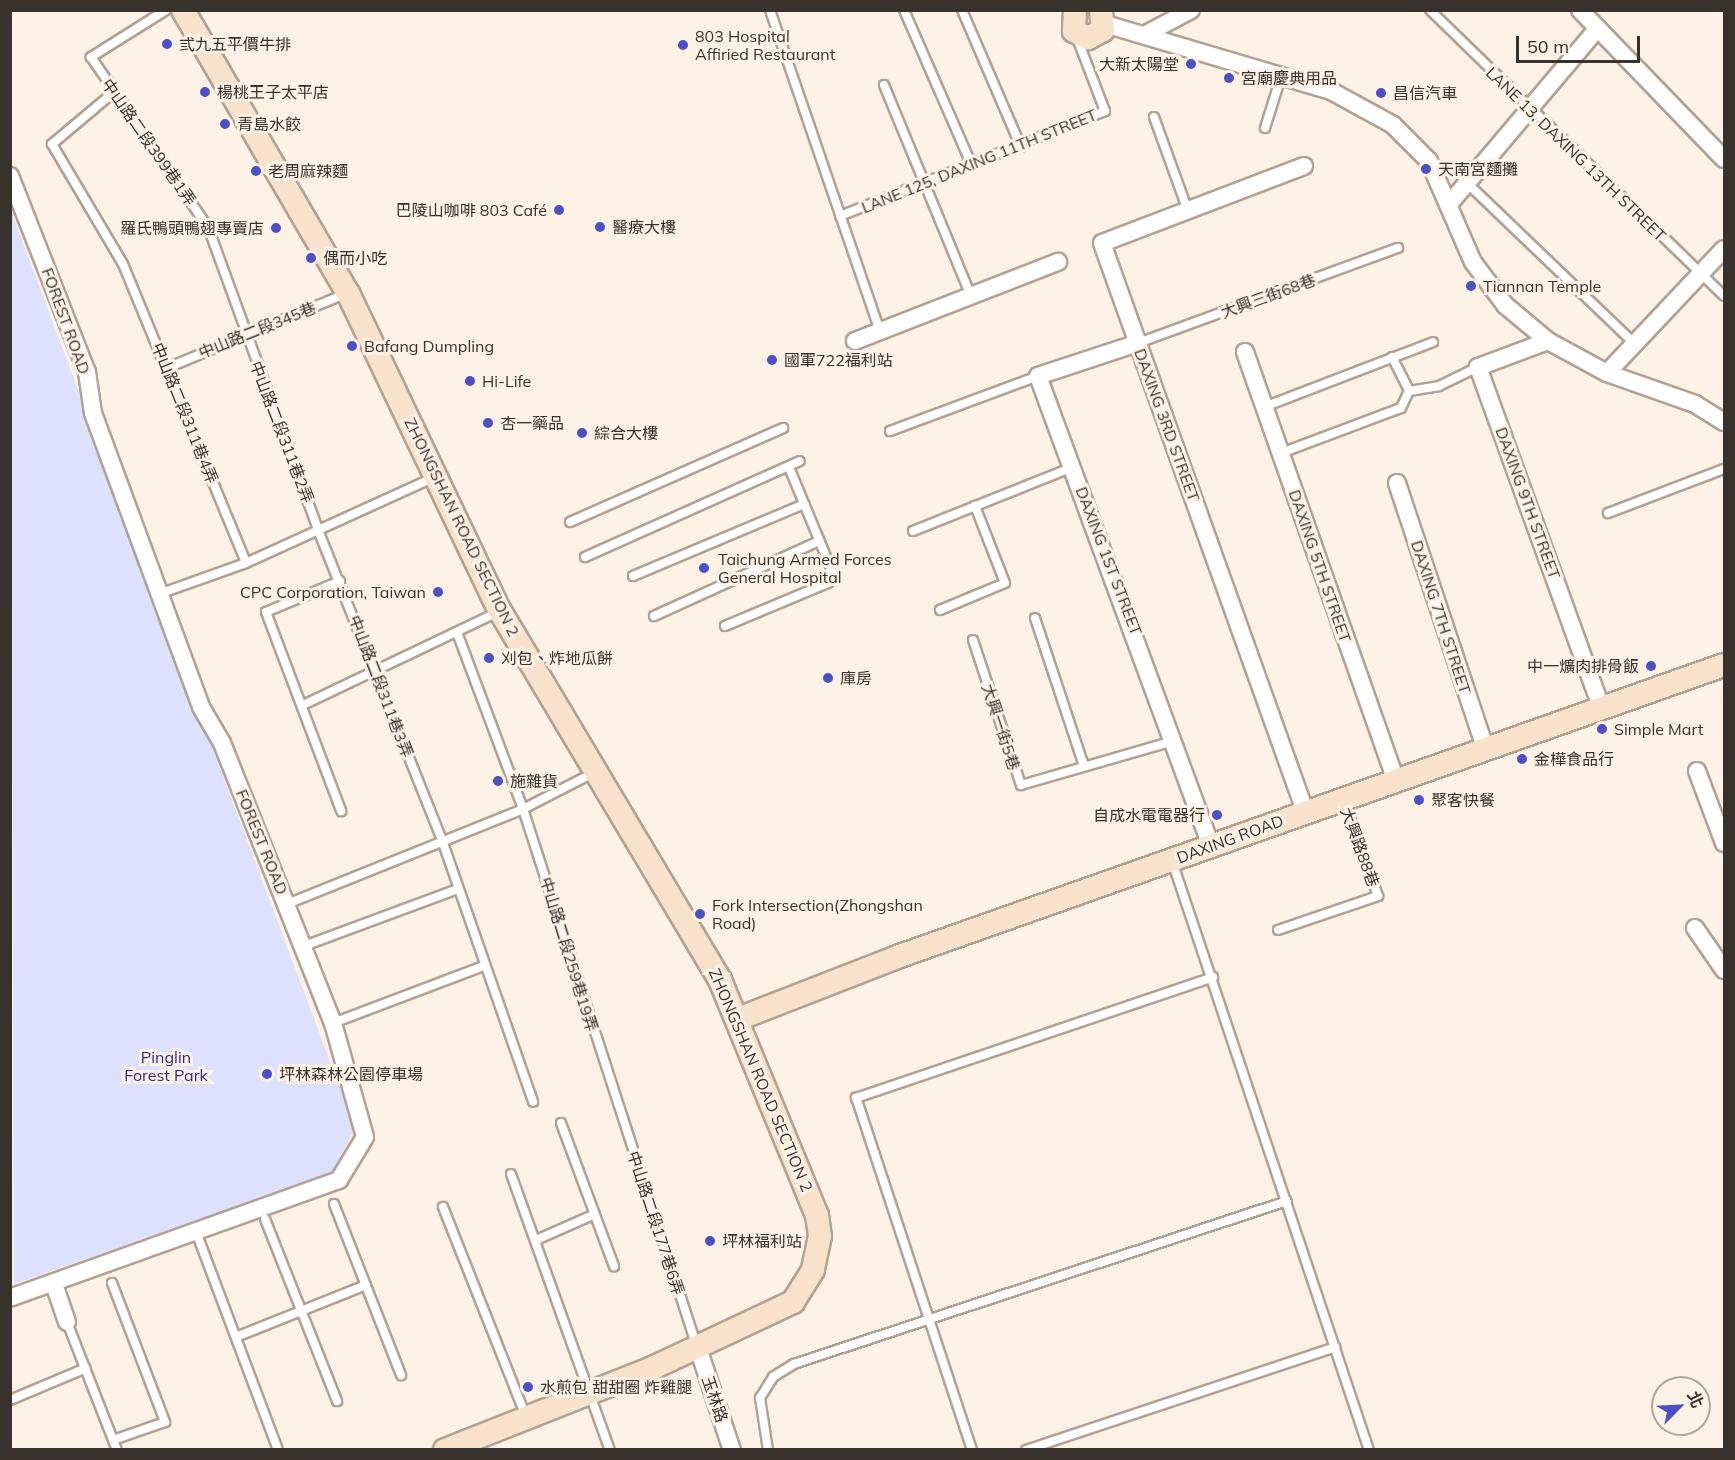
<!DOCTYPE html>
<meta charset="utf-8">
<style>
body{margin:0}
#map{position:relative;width:1735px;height:1460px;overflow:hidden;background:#fef1e5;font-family:Mulish,"Noto Sans TC",sans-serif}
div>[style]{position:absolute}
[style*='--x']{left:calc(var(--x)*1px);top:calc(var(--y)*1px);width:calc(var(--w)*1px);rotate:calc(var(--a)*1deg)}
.green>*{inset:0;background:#dce2fd}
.roads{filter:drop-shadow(2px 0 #b2a294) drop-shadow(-2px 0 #b2a294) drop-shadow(0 2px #b2a294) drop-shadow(0 -2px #b2a294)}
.lane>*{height:8px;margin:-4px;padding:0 4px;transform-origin:4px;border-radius:4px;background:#fff}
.street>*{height:16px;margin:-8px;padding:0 8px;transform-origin:8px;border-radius:8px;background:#fff}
.secondary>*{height:22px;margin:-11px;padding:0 11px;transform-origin:11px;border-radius:11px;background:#f8e2cb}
.dots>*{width:16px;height:16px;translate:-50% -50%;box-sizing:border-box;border:3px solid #fef1e5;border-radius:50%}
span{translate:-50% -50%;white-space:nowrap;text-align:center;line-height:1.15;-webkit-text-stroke:6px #fef1e5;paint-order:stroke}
.poi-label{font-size:16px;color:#38322c}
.left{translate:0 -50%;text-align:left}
.right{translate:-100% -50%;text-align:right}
.street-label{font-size:16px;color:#38322c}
.park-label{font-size:16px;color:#2c2a8e}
.frame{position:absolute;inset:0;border:12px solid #38322c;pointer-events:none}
.north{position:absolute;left:1651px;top:1376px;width:60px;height:60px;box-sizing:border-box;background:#fef1e5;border:2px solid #afa59b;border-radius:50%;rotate:66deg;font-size:16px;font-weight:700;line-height:24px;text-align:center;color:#38322c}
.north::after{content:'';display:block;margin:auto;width:21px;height:27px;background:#4b50c6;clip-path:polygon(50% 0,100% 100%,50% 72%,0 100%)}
.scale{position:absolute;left:1516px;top:36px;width:124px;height:27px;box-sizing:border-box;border:3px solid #38322c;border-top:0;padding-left:8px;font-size:18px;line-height:21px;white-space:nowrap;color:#38322c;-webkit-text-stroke:4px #fef1e5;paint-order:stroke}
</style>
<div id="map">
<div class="green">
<div style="clip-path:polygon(11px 211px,355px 1128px,332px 1173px,14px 1284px)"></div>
</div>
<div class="roads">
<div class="lane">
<div style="--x:166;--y:10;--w:89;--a:147.9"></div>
<div style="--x:91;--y:57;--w:206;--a:55.5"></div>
<div style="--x:208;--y:227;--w:322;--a:70"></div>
<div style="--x:318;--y:530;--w:337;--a:68.2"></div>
<div style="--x:443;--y:843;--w:274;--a:70.8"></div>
<div style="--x:770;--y:10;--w:339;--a:71.1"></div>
<div style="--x:904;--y:10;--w:170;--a:66.4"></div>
<div style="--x:962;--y:10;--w:149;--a:66.7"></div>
<div style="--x:1430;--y:10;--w:410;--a:44.2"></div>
<div style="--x:884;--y:85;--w:228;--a:67.6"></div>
<div style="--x:114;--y:92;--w:81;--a:140"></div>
<div style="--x:52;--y:144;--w:139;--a:59.4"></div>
<div style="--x:123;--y:264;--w:323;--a:67.6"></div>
<div style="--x:1154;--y:117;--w:100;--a:70.1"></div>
<div style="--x:1265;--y:128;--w:53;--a:-72.6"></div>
<div style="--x:1467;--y:183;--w:231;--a:43.8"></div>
<div style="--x:840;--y:216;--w:285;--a:-21.6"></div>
<div style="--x:1105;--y:111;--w:78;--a:-111"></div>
<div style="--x:1138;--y:343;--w:277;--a:-20.1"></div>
<div style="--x:1392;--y:357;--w:38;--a:63"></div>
<div style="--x:167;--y:368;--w:193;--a:-22.6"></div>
<div style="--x:1264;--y:407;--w:181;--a:-21"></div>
<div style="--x:890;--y:431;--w:158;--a:-20.4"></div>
<div style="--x:1281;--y:453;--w:128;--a:-20.6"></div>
<div style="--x:1401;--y:408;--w:19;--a:-65"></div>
<div style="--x:1409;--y:391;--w:30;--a:-9"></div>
<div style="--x:1439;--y:386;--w:43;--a:-26"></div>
<div style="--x:1608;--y:513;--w:124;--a:-20.8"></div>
<div style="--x:570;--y:522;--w:233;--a:-23.8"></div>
<div style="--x:913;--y:531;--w:172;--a:-21.8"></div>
<div style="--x:585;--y:557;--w:235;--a:-24.1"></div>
<div style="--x:633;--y:576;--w:186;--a:-22.8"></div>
<div style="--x:340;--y:581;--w:80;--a:157.3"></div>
<div style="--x:266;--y:612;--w:213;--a:69.3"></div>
<div style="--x:159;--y:594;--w:92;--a:-19.6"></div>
<div style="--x:246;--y:563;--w:208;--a:-24.5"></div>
<div style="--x:940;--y:610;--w:70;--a:-22.6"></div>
<div style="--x:1005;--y:583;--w:83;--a:-111.3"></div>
<div style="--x:654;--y:616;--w:181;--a:-24.4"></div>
<div style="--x:1035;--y:618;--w:156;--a:71.7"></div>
<div style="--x:725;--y:626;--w:112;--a:-22.7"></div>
<div style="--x:828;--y:583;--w:13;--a:-72"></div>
<div style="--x:832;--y:571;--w:113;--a:-112.5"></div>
<div style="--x:458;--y:635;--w:186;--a:69.5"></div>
<div style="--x:523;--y:809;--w:565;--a:72.08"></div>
<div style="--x:973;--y:640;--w:153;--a:71.7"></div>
<div style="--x:1021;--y:785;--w:158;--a:-16.1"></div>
<div style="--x:303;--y:705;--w:216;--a:-25.5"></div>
<div style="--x:1172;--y:861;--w:621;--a:71.51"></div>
<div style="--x:287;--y:904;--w:254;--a:-21.9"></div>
<div style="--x:523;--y:809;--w:81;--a:-27.2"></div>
<div style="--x:1278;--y:930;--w:106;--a:-18.8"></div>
<div style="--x:1378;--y:896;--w:101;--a:-109.7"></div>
<div style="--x:304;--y:946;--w:164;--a:-20.3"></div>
<div style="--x:333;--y:1023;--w:161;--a:-20.7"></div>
<div style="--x:561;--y:1123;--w:153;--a:69.7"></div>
<div style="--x:511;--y:1174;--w:293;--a:70.3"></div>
<div style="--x:334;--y:1204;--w:184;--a:68.6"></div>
<div style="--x:443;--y:1207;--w:226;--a:68.4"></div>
<div style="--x:265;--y:1219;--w:196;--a:68.4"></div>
<div style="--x:198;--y:1237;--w:228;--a:69.4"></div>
<div style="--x:536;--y:1240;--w:64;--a:-23.8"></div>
<div style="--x:112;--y:1283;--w:149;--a:69.1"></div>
<div style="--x:165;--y:1422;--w:55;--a:160.9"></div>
<div style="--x:67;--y:1322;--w:137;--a:68.7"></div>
<div style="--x:236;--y:1337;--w:140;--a:-21.8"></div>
<div style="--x:10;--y:1400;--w:82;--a:-22.8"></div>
<div style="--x:768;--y:1450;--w:53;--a:-98.7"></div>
<div style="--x:760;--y:1398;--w:25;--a:-58"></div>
<div style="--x:773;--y:1377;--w:25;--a:-32"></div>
<div style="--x:794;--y:1364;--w:519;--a:-18.3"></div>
<div style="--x:972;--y:1450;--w:371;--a:-108.2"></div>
<div style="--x:856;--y:1098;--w:377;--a:-18.7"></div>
<div style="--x:1026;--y:1450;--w:326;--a:-18.4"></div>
</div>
<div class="street">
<div style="--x:1580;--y:10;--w:207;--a:46"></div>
<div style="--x:1105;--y:24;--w:236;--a:16.5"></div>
<div style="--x:1331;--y:91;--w:71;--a:28.7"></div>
<div style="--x:1393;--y:125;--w:51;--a:45"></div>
<div style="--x:1429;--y:161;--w:110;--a:66.5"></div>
<div style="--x:1473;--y:262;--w:54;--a:53.3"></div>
<div style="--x:1505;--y:305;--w:56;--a:39.9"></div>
<div style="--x:1548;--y:341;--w:67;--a:28.5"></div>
<div style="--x:1607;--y:373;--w:93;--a:19.4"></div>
<div style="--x:1695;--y:404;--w:34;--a:32"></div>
<div style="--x:1146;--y:34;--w:51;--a:-28.1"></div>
<div style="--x:1304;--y:166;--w:216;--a:159.1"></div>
<div style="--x:1102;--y:243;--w:603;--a:70.33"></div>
<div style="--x:10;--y:176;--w:211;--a:68.6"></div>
<div style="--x:87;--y:372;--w:41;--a:81.7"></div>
<div style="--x:93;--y:413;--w:313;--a:69.8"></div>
<div style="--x:201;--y:707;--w:42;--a:59.7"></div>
<div style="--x:222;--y:743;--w:301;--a:68.4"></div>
<div style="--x:333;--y:1023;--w:118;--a:74.3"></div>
<div style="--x:365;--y:1137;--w:50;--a:121.2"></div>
<div style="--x:339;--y:1180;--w:350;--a:160.3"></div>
<div style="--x:1450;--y:203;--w:229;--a:-49.8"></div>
<div style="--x:855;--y:341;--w:218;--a:-21.3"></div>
<div style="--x:1548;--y:341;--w:75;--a:159.6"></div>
<div style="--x:1478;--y:367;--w:364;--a:70.1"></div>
<div style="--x:1138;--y:343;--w:105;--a:161.7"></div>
<div style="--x:1038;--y:376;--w:501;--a:69.79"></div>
<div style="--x:1245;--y:352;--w:453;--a:70.6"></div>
<div style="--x:1607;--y:373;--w:170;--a:-46.7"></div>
<div style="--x:1397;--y:483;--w:282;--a:71.6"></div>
<div style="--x:1697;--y:771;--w:77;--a:69.4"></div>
<div style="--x:1695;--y:928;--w:51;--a:55.4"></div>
<div style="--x:54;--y:1284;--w:40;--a:71.1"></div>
<div style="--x:698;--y:1348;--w:108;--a:71.6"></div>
</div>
<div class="secondary">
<div style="--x:183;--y:10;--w:328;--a:59.8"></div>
<div style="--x:348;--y:293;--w:352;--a:64.5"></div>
<div style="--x:500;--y:611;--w:430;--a:59.2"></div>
<div style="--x:720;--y:980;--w:254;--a:67.6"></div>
<div style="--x:817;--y:1215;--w:21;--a:82"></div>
<div style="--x:820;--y:1236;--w:35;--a:102"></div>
<div style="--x:813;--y:1270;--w:38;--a:122"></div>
<div style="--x:793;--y:1302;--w:153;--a:154.8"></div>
<div style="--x:655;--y:1367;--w:226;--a:158.4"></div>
<div style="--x:1075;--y:10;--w:21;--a:93"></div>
<div style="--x:1074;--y:31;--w:16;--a:27"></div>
<div style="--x:1088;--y:38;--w:17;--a:-28"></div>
<div style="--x:1103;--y:30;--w:20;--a:-96"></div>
<div style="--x:738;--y:1019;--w:171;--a:-21.3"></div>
<div style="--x:897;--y:957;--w:877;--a:-19.45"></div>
</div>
</div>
<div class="dots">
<div style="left:167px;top:44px;background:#4b50c6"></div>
<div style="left:683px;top:45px;background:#4b50c6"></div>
<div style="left:1191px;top:64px;background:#4b50c6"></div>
<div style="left:1229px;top:78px;background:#4b50c6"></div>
<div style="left:205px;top:92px;background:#4b50c6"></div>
<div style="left:1381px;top:93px;background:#4b50c6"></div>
<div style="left:225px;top:124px;background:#4b50c6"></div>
<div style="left:1426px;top:169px;background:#4b50c6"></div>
<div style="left:256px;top:171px;background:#4b50c6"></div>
<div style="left:559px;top:210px;background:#4b50c6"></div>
<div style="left:600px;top:227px;background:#4b50c6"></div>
<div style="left:276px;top:228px;background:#4b50c6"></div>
<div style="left:311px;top:258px;background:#4b50c6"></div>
<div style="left:1471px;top:286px;background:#4b50c6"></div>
<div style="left:352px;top:346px;background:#4b50c6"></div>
<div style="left:772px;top:360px;background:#4b50c6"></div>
<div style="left:470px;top:381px;background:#4b50c6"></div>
<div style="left:488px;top:423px;background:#4b50c6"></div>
<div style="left:582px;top:433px;background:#4b50c6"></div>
<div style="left:704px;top:568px;background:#4b50c6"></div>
<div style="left:438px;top:592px;background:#4b50c6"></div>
<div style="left:489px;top:658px;background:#4b50c6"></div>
<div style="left:1651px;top:666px;background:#4b50c6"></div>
<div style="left:828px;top:678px;background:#4b50c6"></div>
<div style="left:1602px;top:729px;background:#4b50c6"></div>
<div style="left:1522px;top:759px;background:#4b50c6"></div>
<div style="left:498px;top:781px;background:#4b50c6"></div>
<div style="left:1419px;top:800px;background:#4b50c6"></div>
<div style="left:1217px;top:815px;background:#4b50c6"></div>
<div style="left:700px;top:914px;background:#4b50c6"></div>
<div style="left:267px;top:1074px;background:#4b50c6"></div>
<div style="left:710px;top:1241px;background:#4b50c6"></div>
<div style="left:528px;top:1387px;background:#4b50c6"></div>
</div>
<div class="poi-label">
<span class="left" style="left:695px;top:45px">803 Hospital<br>Affiried Restaurant</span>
<span class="left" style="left:179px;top:44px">弎九五平價牛排</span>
<span class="right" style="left:1179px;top:64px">大新太陽堂</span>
<span class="left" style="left:1241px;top:78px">宮廟慶典用品</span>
<span class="left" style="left:217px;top:92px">楊桃王子太平店</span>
<span class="left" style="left:1393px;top:93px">昌信汽車</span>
<span class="left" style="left:237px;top:124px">青島水餃</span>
<span class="left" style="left:1438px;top:169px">天南宮麵攤</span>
<span class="left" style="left:268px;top:171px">老周麻辣麵</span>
<span class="right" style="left:547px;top:210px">巴陵山咖啡 803 Café</span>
<span class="left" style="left:612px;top:227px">醫療大樓</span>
<span class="right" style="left:264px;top:228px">羅氏鴨頭鴨翅專賣店</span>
<span class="left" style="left:323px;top:258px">偶而小吃</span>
<span class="left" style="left:1483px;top:286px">Tiannan Temple</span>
<span class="left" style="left:364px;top:346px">Bafang Dumpling</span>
<span class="left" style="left:784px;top:360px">國軍722福利站</span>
<span class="left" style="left:482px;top:381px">Hi-Life</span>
<span class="left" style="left:500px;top:423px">杏一藥品</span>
<span class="left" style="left:594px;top:433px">綜合大樓</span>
<span class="left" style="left:718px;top:568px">Taichung Armed Forces<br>General Hospital</span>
<span class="right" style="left:426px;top:592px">CPC Corporation, Taiwan</span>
<span class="left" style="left:501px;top:658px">刈包、炸地瓜餅</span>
<span class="right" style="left:1639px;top:666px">中一爌肉排骨飯</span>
<span class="left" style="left:840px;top:678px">庫房</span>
<span class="left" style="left:1614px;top:729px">Simple Mart</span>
<span class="left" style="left:1534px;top:759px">金樺食品行</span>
<span class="left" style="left:510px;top:781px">施雜貨</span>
<span class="left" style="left:1431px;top:800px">聚客快餐</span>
<span class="right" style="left:1205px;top:815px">自成水電電器行</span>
<span class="left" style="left:712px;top:914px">Fork Intersection(Zhongshan<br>Road)</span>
<span class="left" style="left:279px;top:1074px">坪林森林公園停車場</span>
<span class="left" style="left:722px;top:1241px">坪林福利站</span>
<span class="left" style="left:540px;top:1387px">水煎包 甜甜圈 炸雞腿</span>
</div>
<div class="street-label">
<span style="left:149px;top:142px;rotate:55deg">中山路二段399巷1弄</span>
<span style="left:1576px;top:154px;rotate:44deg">LANE 13, DAXING 13TH STREET</span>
<span style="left:979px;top:161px;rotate:-22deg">LANE 125, DAXING 11TH STREET</span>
<span style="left:1268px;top:296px;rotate:-20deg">大興三街68巷</span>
<span style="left:66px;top:321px;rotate:70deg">FOREST ROAD</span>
<span style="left:257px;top:330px;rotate:-22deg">中山路二段345巷</span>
<span style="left:185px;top:413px;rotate:68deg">中山路二段311巷4弄</span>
<span style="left:1167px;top:425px;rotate:70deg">DAXING 3RD STREET</span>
<span style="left:282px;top:432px;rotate:69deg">中山路二段311巷2弄</span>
<span style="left:1528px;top:503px;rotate:70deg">DAXING 9TH STREET</span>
<span style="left:462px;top:527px;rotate:64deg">ZHONGSHAN ROAD SECTION 2</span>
<span style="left:1109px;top:561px;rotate:69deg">DAXING 1ST STREET</span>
<span style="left:1320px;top:566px;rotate:71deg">DAXING 5TH STREET</span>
<span style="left:1441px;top:617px;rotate:72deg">DAXING 7TH STREET</span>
<span style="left:381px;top:686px;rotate:69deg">中山路二段311巷3弄</span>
<span style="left:1001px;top:727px;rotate:72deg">大興一街5巷</span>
<span style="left:1230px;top:839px;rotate:-20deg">DAXING ROAD</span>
<span style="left:262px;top:842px;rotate:68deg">FOREST ROAD</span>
<span style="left:1360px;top:847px;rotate:70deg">大興路88巷</span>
<span style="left:569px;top:954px;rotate:73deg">中山路二段259巷19弄</span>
<span style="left:761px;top:1080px;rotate:67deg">ZHONGSHAN ROAD SECTION 2</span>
<span style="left:656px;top:1223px;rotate:72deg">中山路二段177巷6弄</span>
<span style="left:715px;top:1399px;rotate:71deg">玉林路</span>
</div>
<div class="park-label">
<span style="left:166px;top:1066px">Pinglin<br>Forest Park</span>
</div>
<div class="frame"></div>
<div class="north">北</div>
<div class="scale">50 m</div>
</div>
